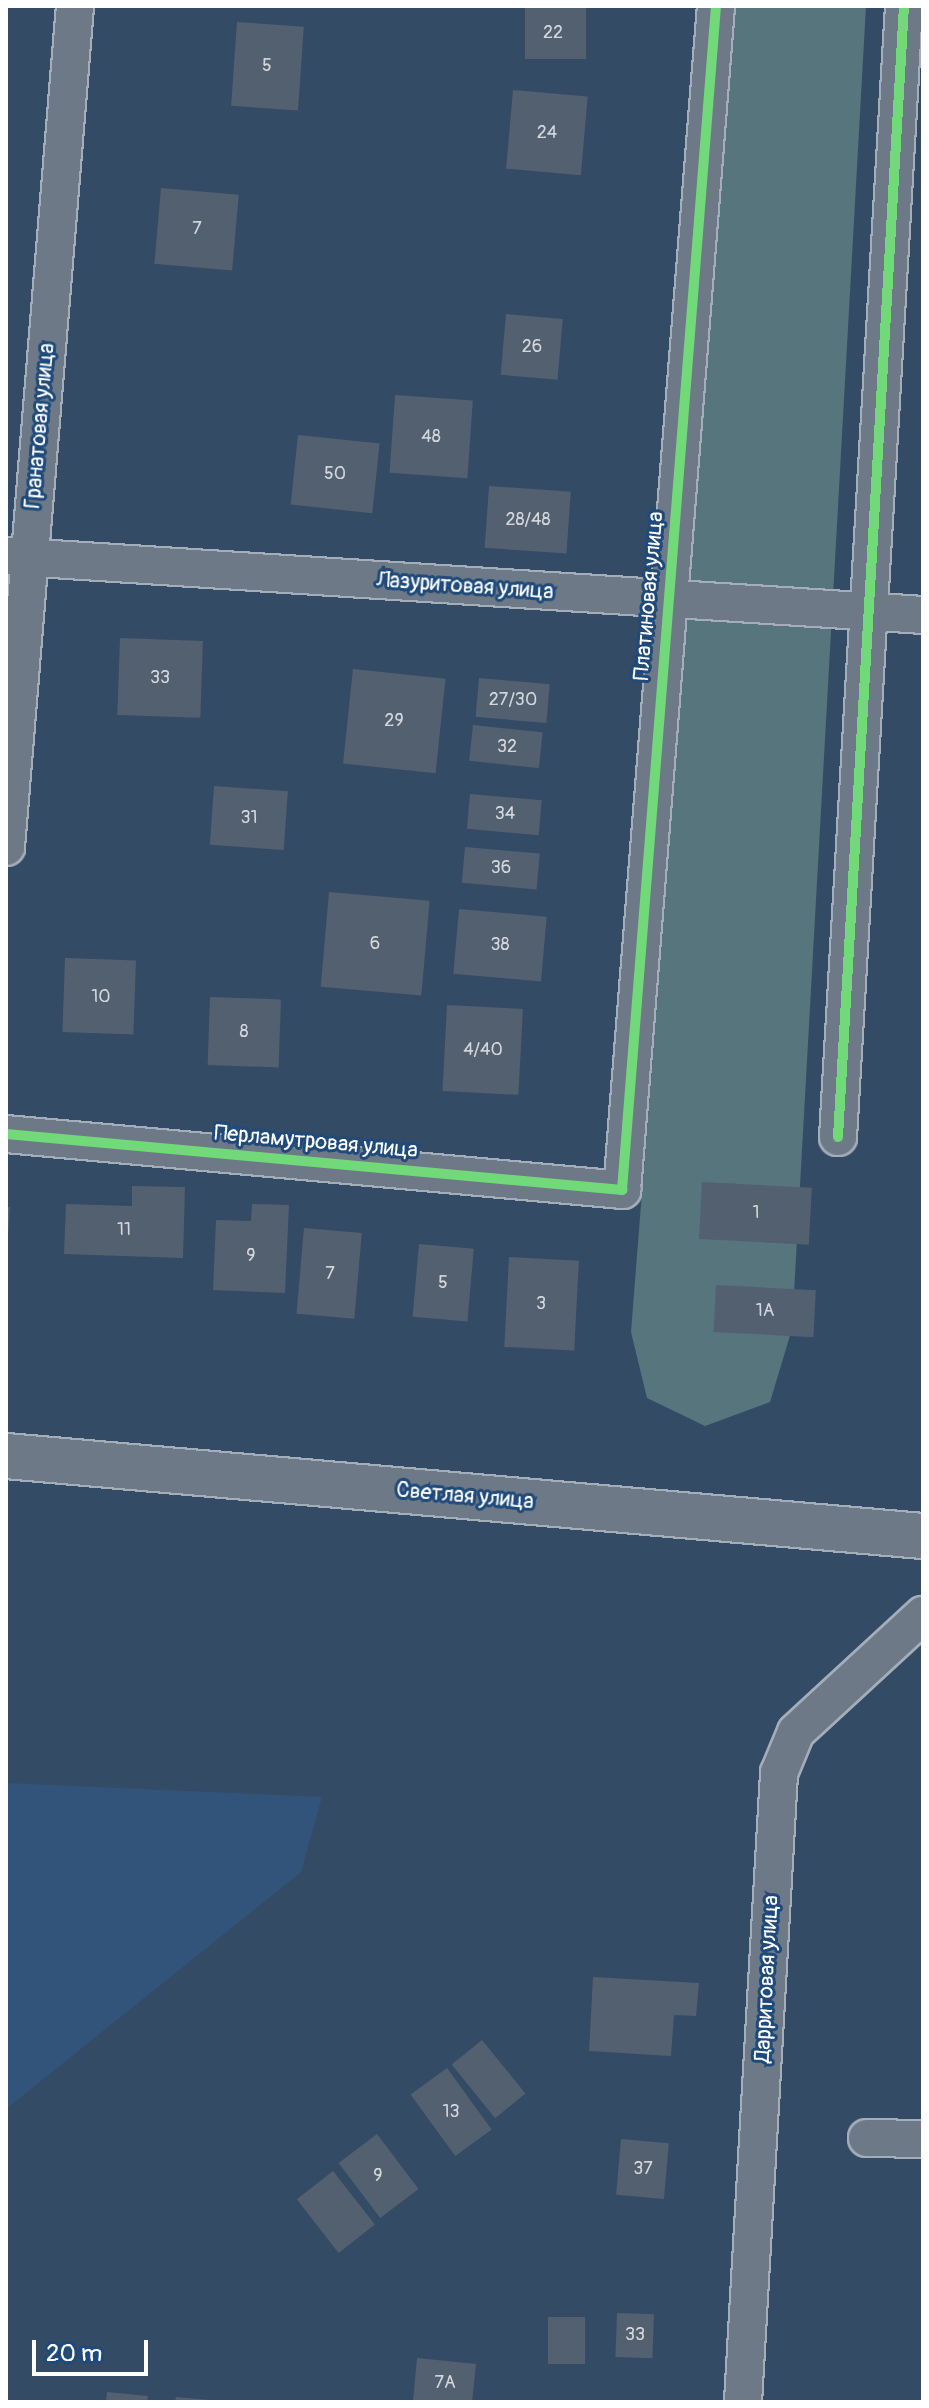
<!DOCTYPE html>
<meta charset="utf-8">
<style>
body{margin:0}
#map{position:relative;width:929px;height:2408px;overflow:hidden;background:#344b65;font-family:Pangolin,sans-serif}
div>[style]{position:absolute}
[style*='--x']{left:calc(var(--x)*1px);top:calc(var(--y)*1px);width:calc(var(--w)*1px);rotate:calc(var(--a)*1deg)}
.built>*{inset:0;background:#33547a}
.green>*{inset:0;background:#57757d}
.building>*{inset:0;background:#536070;transform-origin:0 0}
.roads{filter:drop-shadow(2px 0 #a4aeba) drop-shadow(-2px 0 #a4aeba) drop-shadow(0 2px #a4aeba) drop-shadow(0 -2px #a4aeba)}
.minor>*{height:36px;margin:-18px;padding:0 18px;transform-origin:18px;border-radius:18px;background:#6d7986}
.tertiary>*{height:44px;margin:-22px;padding:0 22px;transform-origin:22px;border-radius:22px;background:#6d7986}
.cycleway>*{height:10px;margin:-5px;padding:0 5px;transform-origin:5px;border-radius:5px;background:#71d979}
span{translate:-50% -50%;white-space:nowrap;text-align:center;line-height:1.15;-webkit-text-stroke:6px #1f4a7a;paint-order:stroke}
.number-label{font-size:18px;color:#d4d7db}
.number-label span{-webkit-text-stroke-width:0}
.street-label{font-size:22px;color:#fff}
.frame{position:absolute;inset:0;border:8px solid #fff;pointer-events:none}
.scale{position:absolute;left:32px;top:2340px;width:116px;height:36px;box-sizing:border-box;border:4px solid #fff;border-top:0;padding-left:10px;font-size:24px;line-height:28px;white-space:nowrap;color:#fff;-webkit-text-stroke:6px #1f4a7a;paint-order:stroke}
</style>
<div id="map">
<div class="built">
<div style="clip-path:polygon(6px 1783px,322px 1797px,301px 1872px,6px 2109px)"></div>
</div>
<div class="green">
<div style="clip-path:polygon(735px 6px,866px 6px,792px 1329px,770px 1402px,705px 1426px,647px 1398px,631px 1332px)"></div>
</div>
<div class="building">
<div style="left:525px;top:6px;width:61px;height:53px"></div>
<div style="left:237px;top:22px;width:67px;height:84px;rotate:4deg"></div>
<div style="left:513px;top:90px;width:75px;height:79px;rotate:5deg"></div>
<div style="left:161px;top:188px;width:78px;height:76px;rotate:5deg"></div>
<div style="left:506px;top:314px;width:57px;height:61px;rotate:5deg"></div>
<div style="left:395px;top:395px;width:78px;height:78px;rotate:4deg"></div>
<div style="left:298px;top:435px;width:82px;height:70px;rotate:6deg"></div>
<div style="left:489px;top:486px;width:82px;height:62px;rotate:4deg"></div>
<div style="left:120px;top:638px;width:83px;height:77px;rotate:2deg"></div>
<div style="left:353px;top:669px;width:93px;height:95px;rotate:6deg"></div>
<div style="left:479px;top:678px;width:71px;height:39px;rotate:5deg"></div>
<div style="left:473px;top:725px;width:70px;height:36px;rotate:6deg"></div>
<div style="left:214px;top:786px;width:74px;height:59px;rotate:4deg"></div>
<div style="left:470px;top:794px;width:72px;height:35px;rotate:5deg"></div>
<div style="left:465px;top:847px;width:75px;height:36px;rotate:5deg"></div>
<div style="left:329px;top:892px;width:101px;height:95px;rotate:5deg"></div>
<div style="left:459px;top:909px;width:88px;height:65px;rotate:5deg"></div>
<div style="left:65px;top:958px;width:71px;height:74px;rotate:2deg"></div>
<div style="left:210px;top:997px;width:71px;height:68px;rotate:2deg"></div>
<div style="left:447px;top:1005px;width:76px;height:86px;rotate:3deg"></div>
<div style="left:702px;top:1182px;width:110px;height:57px;rotate:3deg"></div>
<div style="clip-path:polygon(132px 1186px,185px 1187px,183px 1258px,64px 1254px,66px 1204px,132px 1206px)"></div>
<div style="clip-path:polygon(252px 1204px,289px 1205px,285px 1293px,213px 1290px,216px 1220px,251px 1221px)"></div>
<div style="clip-path:polygon(6px 1207px,10px 1207px,8px 1235px,6px 1235px)"></div>
<div style="left:304px;top:1228px;width:58px;height:86px;rotate:5deg"></div>
<div style="left:419px;top:1244px;width:55px;height:73px;rotate:5deg"></div>
<div style="left:509px;top:1257px;width:70px;height:90px;rotate:3deg"></div>
<div style="left:716px;top:1285px;width:100px;height:47px;rotate:3deg"></div>
<div style="clip-path:polygon(593px 1977px,699px 1983px,696px 2016px,674px 2015px,671px 2056px,589px 2051px)"></div>
<div style="left:482px;top:2040px;width:69px;height:39px;rotate:51deg"></div>
<div style="left:447px;top:2068px;width:76px;height:45px;rotate:54deg"></div>
<div style="left:377px;top:2134px;width:69px;height:48px;rotate:53deg"></div>
<div style="left:621px;top:2139px;width:48px;height:56px;rotate:5deg"></div>
<div style="left:333px;top:2171px;width:68px;height:46px;rotate:52deg"></div>
<div style="left:617px;top:2313px;width:37px;height:44px;rotate:2deg"></div>
<div style="left:548px;top:2317px;width:37px;height:47px"></div>
<div style="clip-path:polygon(417px 2358px,476px 2364px,472px 2402px,413px 2402px)"></div>
<div style="clip-path:polygon(107px 2392px,148px 2396px,147px 2402px,106px 2402px)"></div>
<div style="clip-path:polygon(176px 2397px,210px 2400px,209px 2402px,175px 2402px)"></div>
</div>
<div class="roads">
<div class="minor">
<div style="--x:6;--y:556;--w:919;--a:3.68"></div>
<div style="--x:6;--y:847;--w:844;--a:-85.31"></div>
<div style="--x:6;--y:1134;--w:619;--a:5.19"></div>
<div style="--x:622;--y:1190;--w:1188;--a:-85.46"></div>
<div style="--x:838;--y:1137;--w:1133;--a:-86.66"></div>
<div style="--x:867;--y:2138;--w:56;--a:1"></div>
<div style="--x:743;--y:2402;--w:630;--a:-86.72"></div>
<div style="--x:779;--y:1773;--w:44;--a:-67.5"></div>
<div style="--x:796;--y:1732;--w:173;--a:-42.7"></div>
</div>
<div class="tertiary">
<div style="--x:6;--y:1456;--w:920;--a:4.99"></div>
</div>
</div>
<div class="cycleway">
<div style="--x:6;--y:1134;--w:619;--a:5.19"></div>
<div style="--x:622;--y:1190;--w:1188;--a:-85.46"></div>
<div style="--x:838;--y:1137;--w:1133;--a:-86.66"></div>
</div>
<div class="number-label">
<span style="left:553px;top:33px">22</span>
<span style="left:267px;top:66px">5</span>
<span style="left:547px;top:133px">24</span>
<span style="left:197px;top:229px">7</span>
<span style="left:532px;top:347px">26</span>
<span style="left:431px;top:437px">48</span>
<span style="left:335px;top:474px">50</span>
<span style="left:528px;top:520px">28/48</span>
<span style="left:160px;top:678px">33</span>
<span style="left:513px;top:700px">27/30</span>
<span style="left:394px;top:721px">29</span>
<span style="left:507px;top:747px">32</span>
<span style="left:505px;top:814px">34</span>
<span style="left:249px;top:818px">31</span>
<span style="left:501px;top:868px">36</span>
<span style="left:375px;top:944px">6</span>
<span style="left:500px;top:945px">38</span>
<span style="left:101px;top:997px">10</span>
<span style="left:244px;top:1032px">8</span>
<span style="left:483px;top:1050px">4/40</span>
<span style="left:756px;top:1213px">1</span>
<span style="left:124px;top:1230px">11</span>
<span style="left:251px;top:1256px">9</span>
<span style="left:330px;top:1274px">7</span>
<span style="left:443px;top:1283px">5</span>
<span style="left:541px;top:1304px">3</span>
<span style="left:765px;top:1311px">1А</span>
<span style="left:451px;top:2112px">13</span>
<span style="left:643px;top:2169px">37</span>
<span style="left:378px;top:2176px">9</span>
<span style="left:635px;top:2335px">33</span>
<span style="left:445px;top:2383px">7А</span>
</div>
<div class="street-label">
<span style="left:40px;top:426px;rotate:-85deg">Гранатовая улица</span>
<span style="left:465px;top:586px;rotate:4deg">Лазуритовая улица</span>
<span style="left:649px;top:596px;rotate:-85deg">Платиновая улица</span>
<span style="left:316px;top:1142px;rotate:5deg">Перламутровая улица</span>
<span style="left:465px;top:1496px;rotate:5deg">Светлая улица</span>
<span style="left:767px;top:1979px;rotate:-87deg">Дарритовая улица</span>
</div>
<div class="frame"></div>
<div class="scale">20 m</div>
</div>
